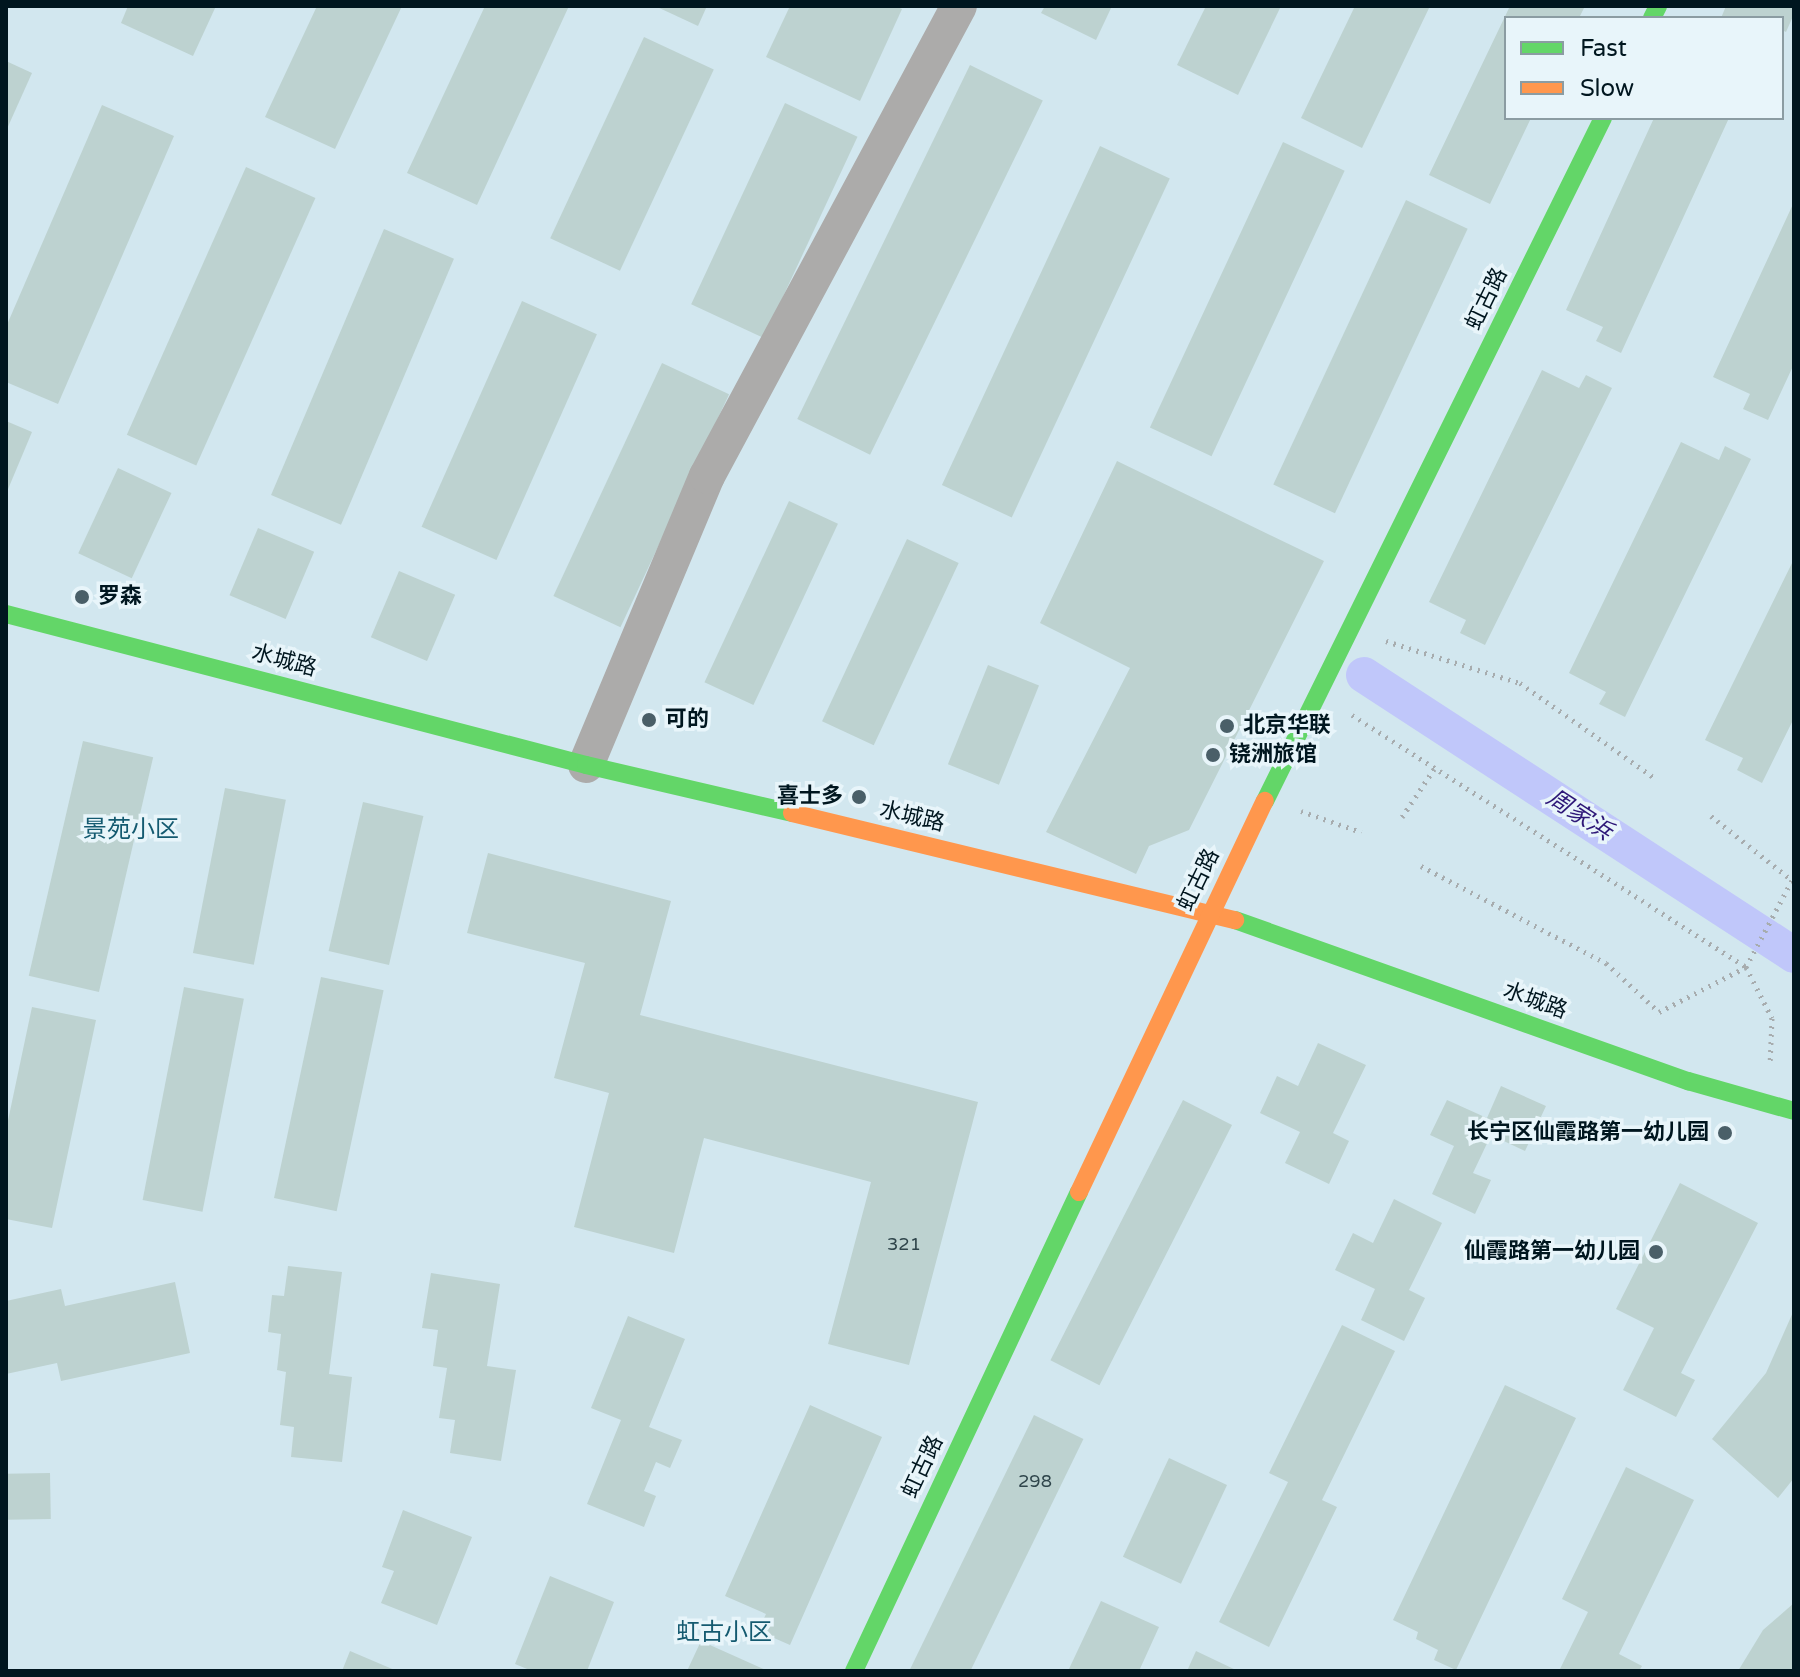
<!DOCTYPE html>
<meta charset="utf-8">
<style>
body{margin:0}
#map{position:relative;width:1800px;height:1677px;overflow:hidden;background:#d2e7ef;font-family:"Varela Round","Noto Sans SC",sans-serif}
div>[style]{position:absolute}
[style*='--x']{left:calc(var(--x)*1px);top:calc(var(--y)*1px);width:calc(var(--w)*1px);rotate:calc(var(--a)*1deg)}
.canal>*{height:36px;margin:-18px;padding:0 18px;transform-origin:18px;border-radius:18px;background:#c0c7fa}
.building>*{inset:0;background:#bdd2d0;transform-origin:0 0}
.path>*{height:5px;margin-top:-2.5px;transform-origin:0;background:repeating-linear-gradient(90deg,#a7acae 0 2px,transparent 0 8px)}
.street>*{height:36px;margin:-18px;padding:0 18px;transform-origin:18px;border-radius:18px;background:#acabaa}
.fast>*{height:18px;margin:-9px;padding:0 9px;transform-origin:9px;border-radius:9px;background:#63d668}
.slow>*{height:18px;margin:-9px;padding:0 9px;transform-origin:9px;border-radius:9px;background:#ff974d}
.dots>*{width:22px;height:22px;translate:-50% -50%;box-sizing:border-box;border:4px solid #e8f5fa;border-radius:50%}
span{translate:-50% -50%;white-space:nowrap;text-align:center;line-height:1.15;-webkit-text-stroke:7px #e8f5fa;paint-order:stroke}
.number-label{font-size:18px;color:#2f454b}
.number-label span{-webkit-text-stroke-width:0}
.street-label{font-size:22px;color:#00161f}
.poi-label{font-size:22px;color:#00161f;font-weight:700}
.left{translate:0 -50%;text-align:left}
.right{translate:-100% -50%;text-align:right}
.water-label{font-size:24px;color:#2e1878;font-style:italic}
.neighbourhood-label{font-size:24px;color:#145a70}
.frame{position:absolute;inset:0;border:8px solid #00161f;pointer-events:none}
.legend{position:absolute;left:1504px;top:16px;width:280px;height:104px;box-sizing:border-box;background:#e8f5fa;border:2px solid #8b9ca2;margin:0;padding:10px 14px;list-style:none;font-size:24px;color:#00161f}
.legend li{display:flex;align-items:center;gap:16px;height:40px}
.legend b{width:40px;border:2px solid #8b9ca2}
</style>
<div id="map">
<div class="canal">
<div style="--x:1364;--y:675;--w:513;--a:33.07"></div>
</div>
<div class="building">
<div style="clip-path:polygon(128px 6px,216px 6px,193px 56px,121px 23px)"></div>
<div style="clip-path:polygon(317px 6px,402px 6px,335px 149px,265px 117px)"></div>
<div style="clip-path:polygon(485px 6px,569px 6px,477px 205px,407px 173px)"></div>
<div style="clip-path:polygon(655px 6px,707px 6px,698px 26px)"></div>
<div style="clip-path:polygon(790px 6px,895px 6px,902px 9px,860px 101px,766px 57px)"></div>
<div style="clip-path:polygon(1045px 6px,1112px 6px,1096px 40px,1041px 13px)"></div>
<div style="clip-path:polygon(1206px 6px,1281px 6px,1238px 95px,1177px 65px)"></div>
<div style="clip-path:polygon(1355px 6px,1430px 6px,1362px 148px,1301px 118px)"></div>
<div style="clip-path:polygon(1510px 6px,1585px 6px,1579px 18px,1506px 18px,1506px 118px,1531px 118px,1490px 204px,1429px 175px)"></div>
<div style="clip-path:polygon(1726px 6px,1794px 6px,1794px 14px,1786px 32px,1782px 30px,1782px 18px,1721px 18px)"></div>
<div style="left:644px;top:37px;width:77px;height:222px;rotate:25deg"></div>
<div style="clip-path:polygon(6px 61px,32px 73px,6px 131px)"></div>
<div style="left:970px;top:65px;width:81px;height:394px;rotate:26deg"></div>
<div style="left:785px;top:103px;width:80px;height:222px;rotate:25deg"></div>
<div style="clip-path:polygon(102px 105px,174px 136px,58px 404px,6px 382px,6px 327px)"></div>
<div style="clip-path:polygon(1654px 118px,1729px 118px,1621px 353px,1596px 341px,1603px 327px,1566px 310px)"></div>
<div style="left:1283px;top:142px;width:68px;height:315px;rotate:25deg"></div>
<div style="left:1100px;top:146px;width:77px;height:374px;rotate:25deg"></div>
<div style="left:246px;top:167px;width:76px;height:293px;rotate:24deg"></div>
<div style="left:1406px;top:200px;width:68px;height:314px;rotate:25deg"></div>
<div style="clip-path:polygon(1794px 202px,1794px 364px,1768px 420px,1743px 409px,1750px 394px,1713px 377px)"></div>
<div style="left:384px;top:229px;width:76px;height:289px;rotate:23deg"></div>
<div style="left:522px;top:301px;width:82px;height:247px;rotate:24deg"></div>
<div style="left:662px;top:363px;width:74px;height:257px;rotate:25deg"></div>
<div style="clip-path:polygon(1542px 370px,1579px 388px,1586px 375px,1612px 388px,1485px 645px,1460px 633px,1466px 620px,1429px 602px)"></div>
<div style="clip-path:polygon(6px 421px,32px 432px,6px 494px)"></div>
<div style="clip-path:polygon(1681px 442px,1719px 460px,1725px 446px,1751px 459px,1625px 717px,1599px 704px,1606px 692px,1569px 673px)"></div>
<div style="clip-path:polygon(1117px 461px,1324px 561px,1189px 830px,1149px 846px,1136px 874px,1046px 832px,1130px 668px,1040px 623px)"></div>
<div style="left:118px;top:468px;width:59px;height:94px;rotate:25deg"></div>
<div style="left:789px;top:501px;width:54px;height:200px;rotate:25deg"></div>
<div style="left:258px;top:528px;width:61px;height:73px;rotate:23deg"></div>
<div style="left:907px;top:539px;width:57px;height:201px;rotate:25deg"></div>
<div style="clip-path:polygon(1794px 559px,1794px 718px,1762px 783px,1737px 770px,1743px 758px,1705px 740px)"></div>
<div style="left:399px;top:571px;width:61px;height:72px;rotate:23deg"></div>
<div style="left:988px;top:665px;width:55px;height:107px;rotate:22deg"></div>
<div style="left:83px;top:741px;width:72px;height:241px;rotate:13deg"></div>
<div style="left:225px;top:788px;width:62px;height:168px;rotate:11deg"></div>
<div style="left:363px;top:802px;width:62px;height:153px;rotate:13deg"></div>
<div style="clip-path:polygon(488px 853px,671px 901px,640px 1015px,978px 1102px,909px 1365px,828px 1344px,871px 1182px,704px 1138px,674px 1253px,574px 1227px,609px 1093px,554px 1078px,585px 963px,467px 933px)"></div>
<div style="left:321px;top:977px;width:64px;height:226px;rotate:12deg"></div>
<div style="left:184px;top:987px;width:61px;height:217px;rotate:11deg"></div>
<div style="clip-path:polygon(32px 1007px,96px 1020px,52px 1228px,6px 1219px,6px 1130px)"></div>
<div style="clip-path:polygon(1318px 1043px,1366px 1065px,1333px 1133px,1349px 1141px,1329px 1184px,1285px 1163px,1300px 1132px,1260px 1113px,1277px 1076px,1298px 1086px)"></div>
<div style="clip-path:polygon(1501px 1086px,1546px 1106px,1525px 1151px,1491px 1135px,1473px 1173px,1491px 1180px,1475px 1214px,1432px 1194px,1454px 1146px,1430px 1135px,1447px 1100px,1487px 1118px)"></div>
<div style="left:1183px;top:1100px;width:55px;height:292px;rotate:27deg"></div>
<div style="clip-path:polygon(1680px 1183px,1758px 1223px,1681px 1373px,1695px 1380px,1676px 1417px,1623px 1390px,1654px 1328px,1616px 1309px)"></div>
<div style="clip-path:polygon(1394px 1199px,1442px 1223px,1409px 1290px,1425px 1298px,1404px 1341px,1361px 1320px,1375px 1289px,1335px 1270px,1353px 1233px,1373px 1243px)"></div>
<div style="clip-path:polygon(288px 1266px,342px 1272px,329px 1374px,352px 1377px,342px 1462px,291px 1457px,294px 1427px,280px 1425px,286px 1372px,277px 1370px,281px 1334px,268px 1332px,272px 1295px,284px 1296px)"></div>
<div style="clip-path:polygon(431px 1273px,500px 1284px,487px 1366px,516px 1370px,501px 1461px,450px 1453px,455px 1420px,439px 1418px,447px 1368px,433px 1366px,438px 1330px,422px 1328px)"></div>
<div style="clip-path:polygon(175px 1282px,190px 1353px,61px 1381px,57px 1363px,6px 1374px,6px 1301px,61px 1289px,65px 1306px)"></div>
<div style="clip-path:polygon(1794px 1310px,1794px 1478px,1778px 1498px,1712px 1439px,1766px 1373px)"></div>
<div style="clip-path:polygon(628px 1316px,685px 1339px,649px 1427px,682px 1440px,670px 1468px,656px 1462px,644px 1491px,656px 1496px,644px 1527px,587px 1504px,621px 1420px,591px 1408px)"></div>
<div style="clip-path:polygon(1342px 1325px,1395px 1351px,1322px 1500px,1337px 1507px,1269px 1647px,1219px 1622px,1288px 1482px,1269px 1473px)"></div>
<div style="clip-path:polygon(1505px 1385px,1576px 1418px,1456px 1670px,1434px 1660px,1438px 1650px,1416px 1639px,1418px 1632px,1393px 1620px)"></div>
<div style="clip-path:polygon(810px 1405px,882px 1437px,790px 1645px,758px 1631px,766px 1614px,725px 1596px)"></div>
<div style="left:1034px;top:1415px;width:55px;height:285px;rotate:26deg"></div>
<div style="left:1169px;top:1458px;width:64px;height:109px;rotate:25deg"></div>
<div style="clip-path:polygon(1626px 1467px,1694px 1500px,1619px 1654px,1642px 1666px,1639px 1671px,1559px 1671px,1588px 1612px,1562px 1599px)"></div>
<div style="left:50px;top:1473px;width:46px;height:44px;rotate:89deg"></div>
<div style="clip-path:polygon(403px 1510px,472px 1537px,437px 1625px,381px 1603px,394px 1571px,382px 1567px)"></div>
<div style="clip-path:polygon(550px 1576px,614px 1602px,587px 1671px,532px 1671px,515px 1664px)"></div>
<div style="clip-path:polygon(1101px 1601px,1159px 1627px,1139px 1671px,1068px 1671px)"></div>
<div style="clip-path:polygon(1794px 1603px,1794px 1671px,1738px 1671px,1763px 1630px)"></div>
<div style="clip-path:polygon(701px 1641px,768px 1671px,687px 1671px)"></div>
<div style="clip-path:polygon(350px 1651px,397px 1671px,342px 1671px)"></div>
<div style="clip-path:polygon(1196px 1651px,1238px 1671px,1187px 1671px)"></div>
</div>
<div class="path">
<div style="--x:1386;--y:641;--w:140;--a:17.4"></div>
<div style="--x:1520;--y:683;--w:166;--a:35.2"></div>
<div style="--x:1352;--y:715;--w:468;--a:32.6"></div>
<div style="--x:1746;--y:967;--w:98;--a:-62.1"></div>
<div style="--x:1301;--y:811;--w:64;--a:19.3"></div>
<div style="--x:1711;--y:816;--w:105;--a:38.4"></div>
<div style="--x:1402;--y:817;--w:58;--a:-56.3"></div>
<div style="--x:1421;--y:866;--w:209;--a:27.7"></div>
<div style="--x:1606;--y:963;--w:72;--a:42.8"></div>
<div style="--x:1659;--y:1012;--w:98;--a:-27.3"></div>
<div style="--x:1746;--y:967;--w:57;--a:63"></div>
<div style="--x:1772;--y:1018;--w:47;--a:92.4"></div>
</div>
<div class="street">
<div style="--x:586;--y:765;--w:313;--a:-67.3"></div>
<div style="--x:707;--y:476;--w:533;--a:-61.8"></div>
</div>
<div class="fast">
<div style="--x:1652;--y:18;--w:13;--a:-63"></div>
<div style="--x:6;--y:614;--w:599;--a:14.59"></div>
<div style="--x:586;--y:765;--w:212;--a:13.1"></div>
<div style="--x:1265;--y:801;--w:762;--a:-63.67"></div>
<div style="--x:1235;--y:920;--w:481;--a:19.6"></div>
<div style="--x:1688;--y:1081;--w:110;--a:15.8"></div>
<div style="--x:854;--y:1671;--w:529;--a:-64.84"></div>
</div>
<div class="slow">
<div style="--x:792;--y:813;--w:456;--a:13.6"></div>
<div style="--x:1079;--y:1192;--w:433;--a:-64.6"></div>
</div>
<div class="dots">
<div style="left:82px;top:597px;background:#4a5f68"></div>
<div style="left:649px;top:720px;background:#4a5f68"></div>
<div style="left:1227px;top:726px;background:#4a5f68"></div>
<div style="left:1213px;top:755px;background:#4a5f68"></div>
<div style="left:859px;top:797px;background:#4a5f68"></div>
<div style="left:1725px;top:1133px;background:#4a5f68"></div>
<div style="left:1656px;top:1252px;background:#4a5f68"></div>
</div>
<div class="number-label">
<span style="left:904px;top:1244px">321</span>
<span style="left:1035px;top:1481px">298</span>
</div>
<div class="street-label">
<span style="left:1487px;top:299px;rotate:-64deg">虹古路</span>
<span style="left:284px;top:661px;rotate:15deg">水城路</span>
<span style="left:912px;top:817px;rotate:13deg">水城路</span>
<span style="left:1199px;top:880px;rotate:-64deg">虹古路</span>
<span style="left:1535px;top:1001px;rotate:20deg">水城路</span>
<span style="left:923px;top:1467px;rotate:-65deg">虹古路</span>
</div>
<div class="poi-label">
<span class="left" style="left:98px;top:597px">罗森</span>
<span class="left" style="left:665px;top:720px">可的</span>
<span class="left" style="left:1243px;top:726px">北京华联</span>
<span class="left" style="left:1229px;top:755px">铙洲旅馆</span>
<span class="right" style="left:843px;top:797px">喜士多</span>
<span class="right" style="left:1709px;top:1133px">长宁区仙霞路第一幼儿园</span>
<span class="right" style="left:1640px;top:1252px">仙霞路第一幼儿园</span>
</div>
<div class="water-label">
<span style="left:1579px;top:815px;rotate:33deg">周家浜</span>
</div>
<div class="neighbourhood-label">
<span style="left:131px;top:830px">景苑小区</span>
<span style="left:724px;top:1633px">虹古小区</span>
</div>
<div class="frame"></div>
<ul class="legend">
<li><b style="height:10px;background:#63d668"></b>Fast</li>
<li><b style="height:10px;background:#ff974d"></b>Slow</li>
</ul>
</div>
